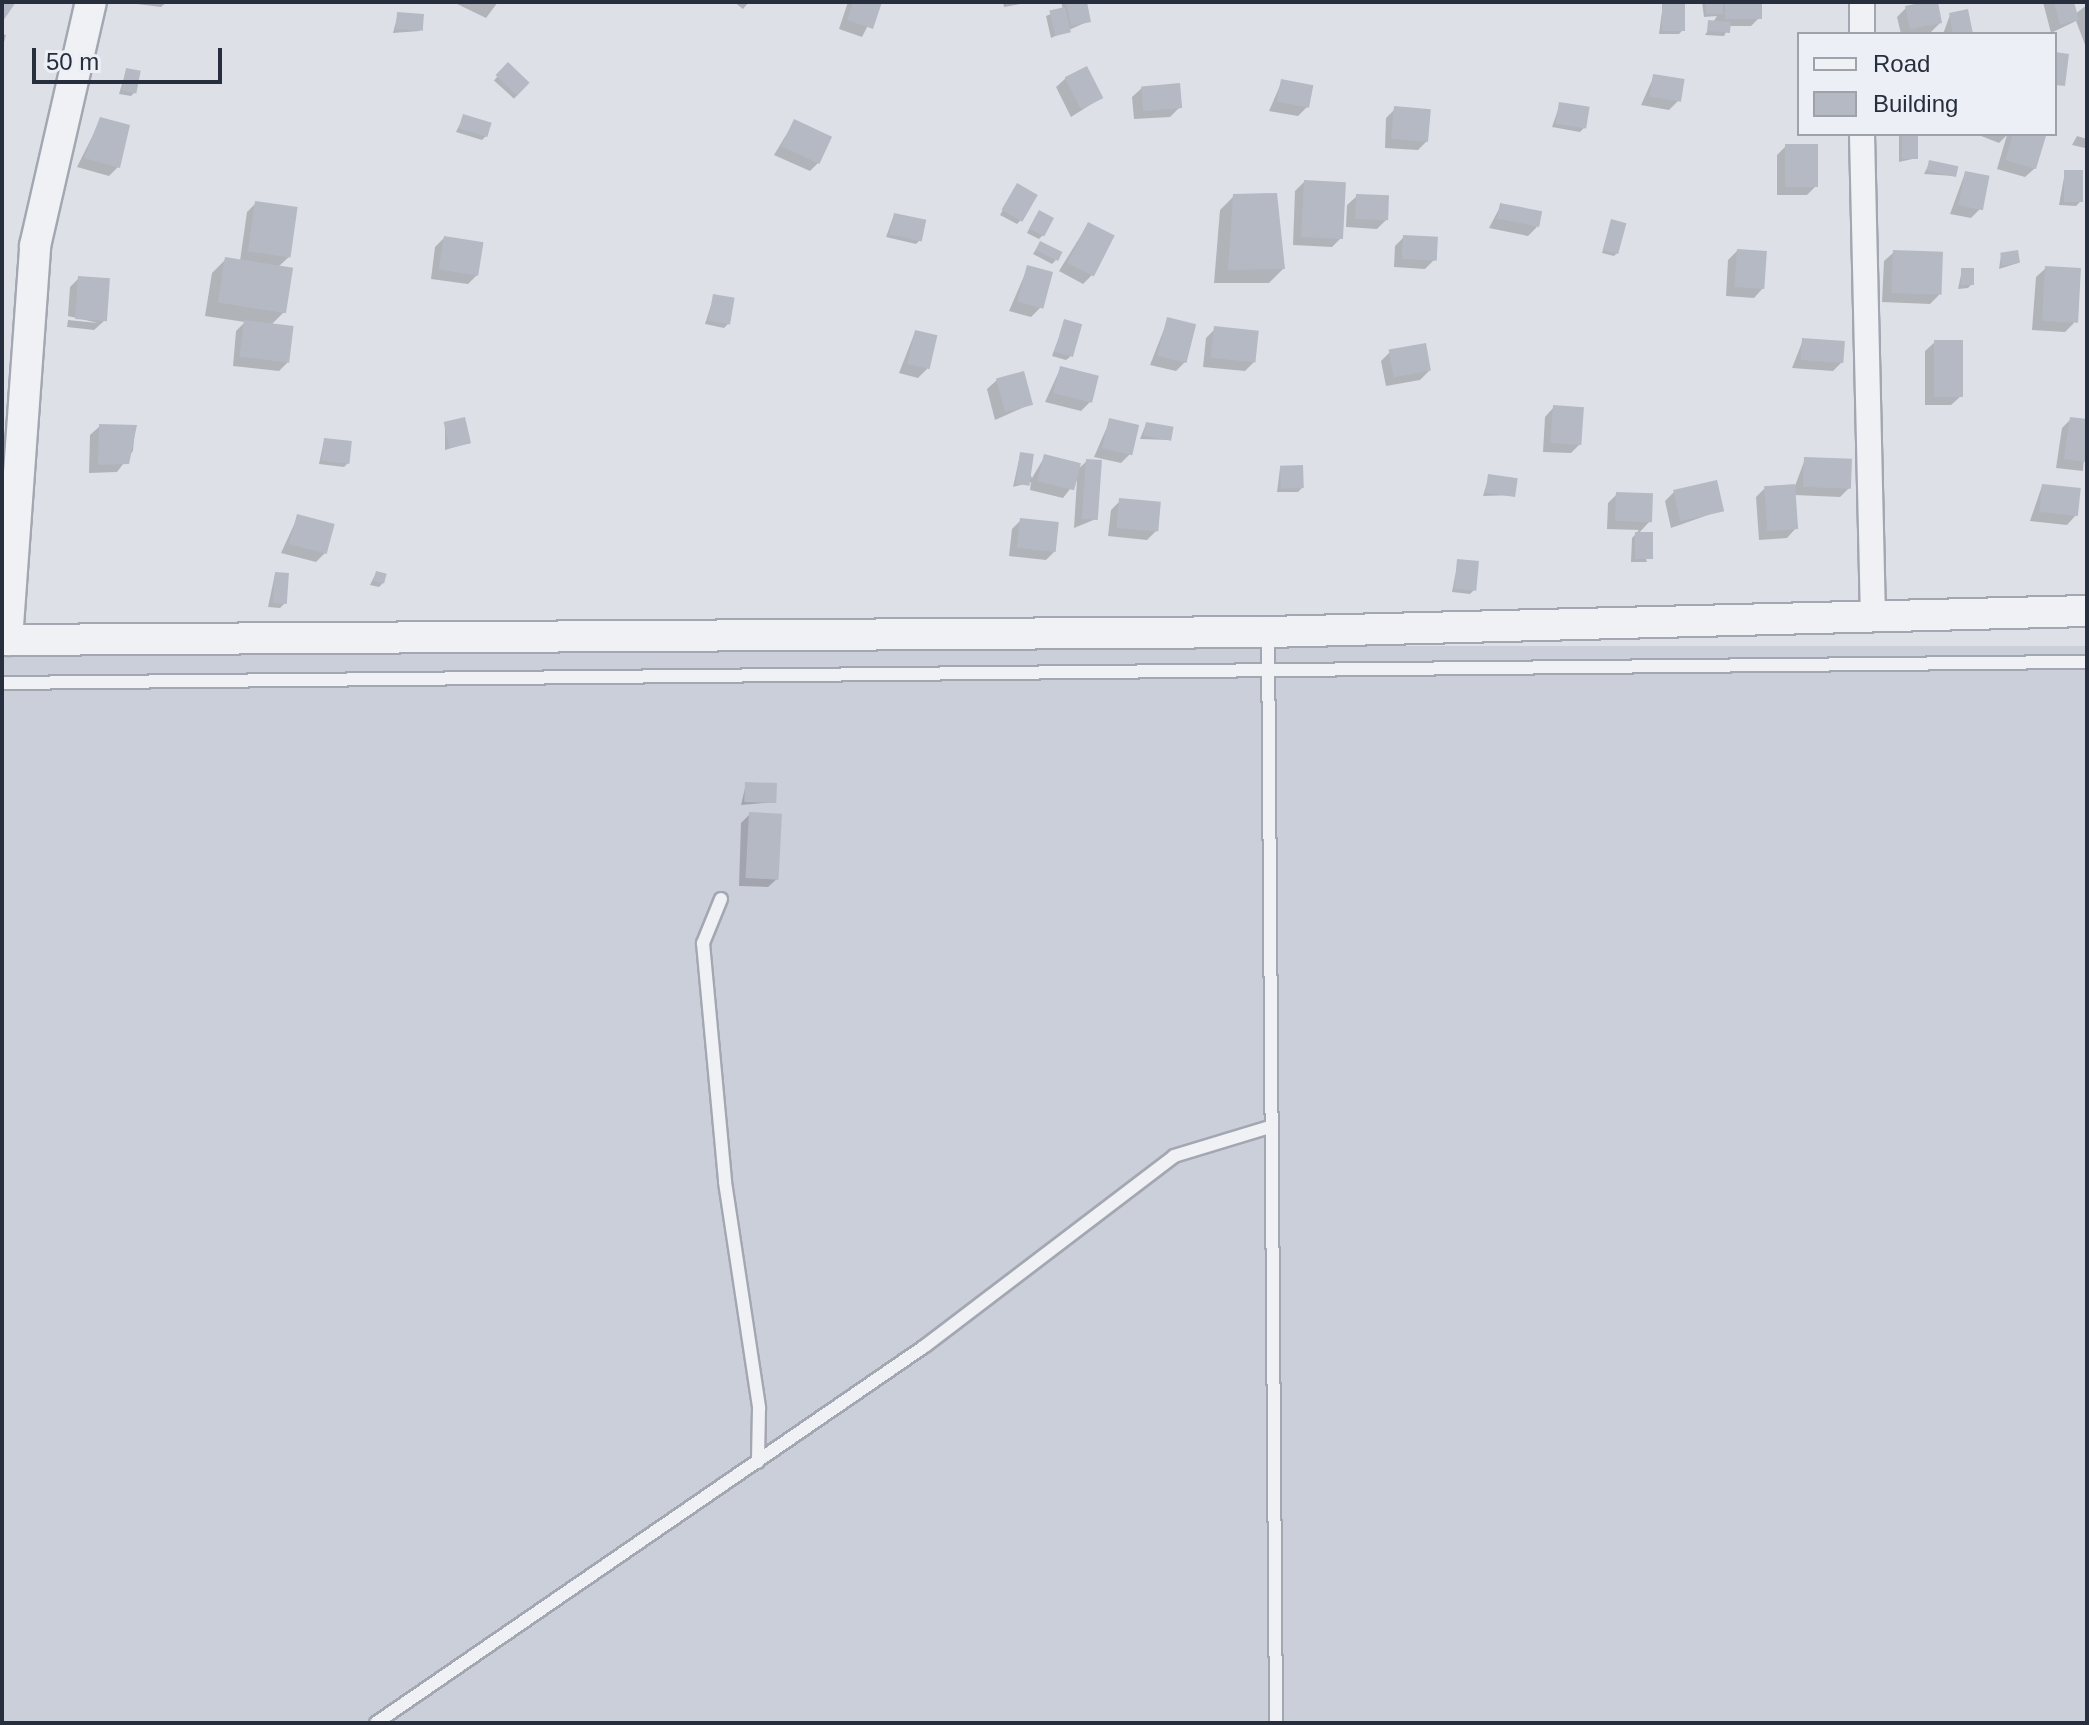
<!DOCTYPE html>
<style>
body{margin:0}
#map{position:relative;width:2089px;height:1725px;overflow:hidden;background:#dde0e7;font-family:Arial,sans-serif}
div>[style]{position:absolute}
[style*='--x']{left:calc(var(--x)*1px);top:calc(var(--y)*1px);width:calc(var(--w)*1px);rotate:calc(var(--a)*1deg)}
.built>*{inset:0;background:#cbcfd9;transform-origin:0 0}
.shadow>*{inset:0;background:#0003;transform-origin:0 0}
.building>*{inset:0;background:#b4b9c4;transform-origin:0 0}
.roads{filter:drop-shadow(2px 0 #a3a7b1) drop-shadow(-2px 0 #a3a7b1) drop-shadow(0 2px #a3a7b1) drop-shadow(0 -2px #a3a7b1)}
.service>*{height:12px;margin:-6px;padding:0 6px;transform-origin:6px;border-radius:6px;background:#f0f1f5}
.minor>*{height:24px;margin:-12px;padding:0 12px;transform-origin:12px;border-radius:12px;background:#f0f1f5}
.tertiary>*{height:30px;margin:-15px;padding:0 15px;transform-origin:15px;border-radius:15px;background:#f0f1f5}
span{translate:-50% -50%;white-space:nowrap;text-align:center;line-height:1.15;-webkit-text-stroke:7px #eceff5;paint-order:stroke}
.frame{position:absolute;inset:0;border:4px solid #272e3d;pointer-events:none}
.legend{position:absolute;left:1797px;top:32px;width:260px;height:104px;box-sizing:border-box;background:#eceff5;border:2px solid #9da2ab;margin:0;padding:10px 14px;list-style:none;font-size:24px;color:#272e3d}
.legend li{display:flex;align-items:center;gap:16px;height:40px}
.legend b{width:40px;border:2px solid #9da2ab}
.scale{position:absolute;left:32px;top:48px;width:190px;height:36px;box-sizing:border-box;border:4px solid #272e3d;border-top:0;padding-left:10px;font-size:24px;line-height:28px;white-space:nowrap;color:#272e3d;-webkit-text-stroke:6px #eceff5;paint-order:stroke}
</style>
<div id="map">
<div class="built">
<div style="left:2087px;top:646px;width:1077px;height:2085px;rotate:90deg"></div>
</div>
<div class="shadow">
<div style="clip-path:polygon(121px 2px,167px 2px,161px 7px)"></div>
<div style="clip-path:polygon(453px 2px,498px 2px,486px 18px)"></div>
<div style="clip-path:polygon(734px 2px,749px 2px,743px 9px)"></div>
<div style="clip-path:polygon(848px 2px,880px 2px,862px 37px,839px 29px)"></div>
<div style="clip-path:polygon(1003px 2px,1031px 2px,1004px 7px)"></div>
<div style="clip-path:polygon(1061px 2px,1085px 2px,1089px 21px,1051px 38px,1046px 16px,1063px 9px)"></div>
<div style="clip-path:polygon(1702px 2px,1760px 2px,1761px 16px,1751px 26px,1729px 26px,1724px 36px,1705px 35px,1717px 16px,1704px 17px)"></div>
<div style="clip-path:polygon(2043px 2px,2072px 2px,2075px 14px,2087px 5px,2087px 50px,2076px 21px,2051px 33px)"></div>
<div style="clip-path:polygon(1663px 4px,1683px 30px,1679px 34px,1659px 34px)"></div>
<div style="clip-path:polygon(1906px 8px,1940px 23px,1931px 32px,1901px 34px,1897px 17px)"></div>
<div style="clip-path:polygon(398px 14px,420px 31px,393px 33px)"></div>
<div style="clip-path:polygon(1950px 15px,1971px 34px,1943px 34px)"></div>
<div style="clip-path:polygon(2px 34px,6px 35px,2px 50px)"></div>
<div style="left:508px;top:65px;width:27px;height:21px;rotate:42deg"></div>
<div style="clip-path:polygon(126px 71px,135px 92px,131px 96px,119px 94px)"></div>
<div style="clip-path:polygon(1654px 76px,1678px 101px,1669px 110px,1641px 105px)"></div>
<div style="clip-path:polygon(1066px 78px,1101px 98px,1071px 117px,1056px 87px)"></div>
<div style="clip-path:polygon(1282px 81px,1307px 107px,1298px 116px,1269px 111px)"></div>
<div style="clip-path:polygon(1142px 88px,1179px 108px,1170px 117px,1134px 119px,1132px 97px)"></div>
<div style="clip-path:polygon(1560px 104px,1584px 128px,1580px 132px,1552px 127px)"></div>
<div style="clip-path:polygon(1395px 109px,1427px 141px,1418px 150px,1385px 148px,1386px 118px)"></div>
<div style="clip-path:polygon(464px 116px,486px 136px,482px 140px,456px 132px)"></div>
<div style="clip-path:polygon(101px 119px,118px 167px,109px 176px,77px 167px)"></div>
<div style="clip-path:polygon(794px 122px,819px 162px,810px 171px,774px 155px)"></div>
<div style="clip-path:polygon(1916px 134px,1917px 158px,1899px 162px,1899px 136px)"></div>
<div style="clip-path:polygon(1976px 134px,2032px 134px,2043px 137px,2035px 168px,2025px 177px,1997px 169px,2007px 135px,1999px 143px)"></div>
<div style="clip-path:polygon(2077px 136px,2087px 139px,2085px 148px,2072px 145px)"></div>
<div style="clip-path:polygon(1786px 146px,1816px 186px,1807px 195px,1777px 195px,1777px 155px)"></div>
<div style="clip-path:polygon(1930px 162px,1954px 176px,1924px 174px)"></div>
<div style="clip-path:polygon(2065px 172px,2080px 202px,2076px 206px,2059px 205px)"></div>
<div style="clip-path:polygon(1965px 173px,1980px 209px,1971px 218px,1950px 214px)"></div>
<div style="clip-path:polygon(1304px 182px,1341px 238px,1332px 247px,1293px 245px,1295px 191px)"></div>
<div style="clip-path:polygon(1014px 190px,1021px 220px,1017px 224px,1000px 215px)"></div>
<div style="clip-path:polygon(1234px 196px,1283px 269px,1269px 283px,1214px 283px,1220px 210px)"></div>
<div style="clip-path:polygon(1357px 196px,1386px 220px,1377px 229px,1346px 227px,1347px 205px)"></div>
<div style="clip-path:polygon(256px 203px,290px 256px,278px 267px,284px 312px,271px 325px,288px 362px,279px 371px,233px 366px,236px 331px,245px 322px,205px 316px,212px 273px,226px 259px,240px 261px,247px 212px)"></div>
<div style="clip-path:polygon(1501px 205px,1537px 227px,1528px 236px,1489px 228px)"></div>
<div style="clip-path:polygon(894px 215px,920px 240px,916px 244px,886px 237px)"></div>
<div style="clip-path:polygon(1036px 216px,1043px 235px,1039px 239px,1027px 233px)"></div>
<div style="clip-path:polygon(1612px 222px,1618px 252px,1614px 256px,1602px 253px)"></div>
<div style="clip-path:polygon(1088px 224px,1092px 275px,1083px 284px,1059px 271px)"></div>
<div style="clip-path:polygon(1404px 237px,1434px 260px,1425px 269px,1394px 267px,1395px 246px)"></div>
<div style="clip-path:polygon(444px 238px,477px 275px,468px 284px,431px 279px,435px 247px)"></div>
<div style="clip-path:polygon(1040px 243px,1056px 260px,1052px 264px,1033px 254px)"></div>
<div style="clip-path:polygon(1737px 251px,1763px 288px,1754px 298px,1726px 296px,1728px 260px)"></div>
<div style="clip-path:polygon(1894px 252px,1939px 295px,1930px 304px,1882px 302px,1884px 261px)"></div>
<div style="clip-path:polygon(2001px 255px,2018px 263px,1999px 269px)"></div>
<div style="clip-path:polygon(1028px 267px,1040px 308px,1031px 317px,1009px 311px)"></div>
<div style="clip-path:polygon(2046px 268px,2074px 323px,2065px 332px,2032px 330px,2036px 277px)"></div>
<div style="clip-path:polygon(1962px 270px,1972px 284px,1968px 288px,1958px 289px)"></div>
<div style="clip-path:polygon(79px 278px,104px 321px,94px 330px,67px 327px,68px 320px,98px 323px,68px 316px,70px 287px)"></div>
<div style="clip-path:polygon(714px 296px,728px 324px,724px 328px,705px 324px)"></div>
<div style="clip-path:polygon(1168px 319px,1185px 362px,1176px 371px,1150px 365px)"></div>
<div style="clip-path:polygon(1065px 321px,1070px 357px,1066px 360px,1052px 356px)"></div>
<div style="clip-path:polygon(1215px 329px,1254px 362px,1245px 371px,1203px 367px,1206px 338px)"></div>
<div style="clip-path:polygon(915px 332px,927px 369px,918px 378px,899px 373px)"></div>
<div style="clip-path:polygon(1803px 340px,1842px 362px,1833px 371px,1792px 368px)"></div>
<div style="clip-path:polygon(1935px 342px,1961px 396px,1951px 405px,1925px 405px,1925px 351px)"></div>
<div style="clip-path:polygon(1390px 352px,1429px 371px,1420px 380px,1386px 386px,1381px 361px)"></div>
<div style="clip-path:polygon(1060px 369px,1090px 402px,1081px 411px,1045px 402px)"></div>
<div style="clip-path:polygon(997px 380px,1031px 404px,995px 420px,987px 389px)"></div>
<div style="clip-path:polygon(1554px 407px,1580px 444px,1571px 453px,1543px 452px,1545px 417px)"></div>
<div style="clip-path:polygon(2071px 419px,2087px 421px,2083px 471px,2056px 468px,2062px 428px)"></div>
<div style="clip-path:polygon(1110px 420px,1130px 454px,1121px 463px,1094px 457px)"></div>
<div style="clip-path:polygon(445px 424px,468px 443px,445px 450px)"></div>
<div style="clip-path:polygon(1146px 424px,1169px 440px,1140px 439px)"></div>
<div style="clip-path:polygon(100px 426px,135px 426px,133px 451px,117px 472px,89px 473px,90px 435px)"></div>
<div style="clip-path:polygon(324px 440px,348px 463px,344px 467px,319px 464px)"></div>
<div style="clip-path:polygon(1020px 455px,1032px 478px,1045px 456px,1077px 470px,1087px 461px,1096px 519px,1074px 528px,1077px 480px,1063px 498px,1030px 490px,1031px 482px,1013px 487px)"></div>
<div style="clip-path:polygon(1805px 459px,1849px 488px,1840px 497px,1794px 495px,1796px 528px,1787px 538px,1759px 540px,1756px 497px,1765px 488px,1795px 486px)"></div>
<div style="clip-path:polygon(1280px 468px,1302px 488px,1298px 492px,1277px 492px)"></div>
<div style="clip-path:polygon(1489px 476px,1514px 495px,1483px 496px)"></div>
<div style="clip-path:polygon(2042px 486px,2076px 515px,2067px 525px,2030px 521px)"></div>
<div style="clip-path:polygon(1674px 492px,1722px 510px,1671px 528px,1665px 501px)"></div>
<div style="clip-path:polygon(1617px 494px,1650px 521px,1638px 534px,1647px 562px,1631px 562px,1632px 538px,1639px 530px,1607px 529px,1608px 503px)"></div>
<div style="clip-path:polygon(1120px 501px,1156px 531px,1147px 540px,1108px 536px,1111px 510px)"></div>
<div style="clip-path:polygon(298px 516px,325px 553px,316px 562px,281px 553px)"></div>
<div style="clip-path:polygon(1021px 520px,1055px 551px,1046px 560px,1009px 556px,1012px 529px)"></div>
<div style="clip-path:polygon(1458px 561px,1474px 590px,1470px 594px,1452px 592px)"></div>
<div style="clip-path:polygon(376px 573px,383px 583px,379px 587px,370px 585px)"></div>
<div style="clip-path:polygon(275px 574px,284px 604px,280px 608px,268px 607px)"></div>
<div style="clip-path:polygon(746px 784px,775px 802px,741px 805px)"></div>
<div style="clip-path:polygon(750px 814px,778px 878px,768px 887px,739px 886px,741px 823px)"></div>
</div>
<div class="building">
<div style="clip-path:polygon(2px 2px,16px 2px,3px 21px,2px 21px)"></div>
<div style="clip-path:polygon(853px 2px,882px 2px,873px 29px,847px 20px)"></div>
<div style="clip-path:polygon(1066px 2px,1087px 2px,1091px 22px,1071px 26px)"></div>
<div style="left:1662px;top:2px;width:23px;height:29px"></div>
<div style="left:1706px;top:2px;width:17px;height:12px"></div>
<div style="left:1725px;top:2px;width:37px;height:17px"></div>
<div style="clip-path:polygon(1925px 2px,1938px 2px,1942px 23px,1910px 29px,1905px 6px)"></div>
<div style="clip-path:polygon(2054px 2px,2074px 2px,2079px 20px,2060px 25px)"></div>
<div style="left:1065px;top:7px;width:26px;height:16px;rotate:77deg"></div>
<div style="clip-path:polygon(1968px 9px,1973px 34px,1953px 34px,1949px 13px)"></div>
<div style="left:397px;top:12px;width:27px;height:17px;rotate:4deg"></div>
<div style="left:1708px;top:20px;width:23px;height:11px;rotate:5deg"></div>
<div style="clip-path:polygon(2055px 52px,2069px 54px,2065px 86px,2055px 85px)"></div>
<div style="left:508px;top:62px;width:30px;height:18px;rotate:44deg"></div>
<div style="left:1087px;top:66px;width:36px;height:25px;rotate:63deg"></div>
<div style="left:126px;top:68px;width:15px;height:23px;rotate:11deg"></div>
<div style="left:1653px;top:74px;width:32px;height:23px;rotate:9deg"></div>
<div style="left:1281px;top:79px;width:33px;height:23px;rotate:11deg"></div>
<div style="left:1180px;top:83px;width:25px;height:39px;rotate:85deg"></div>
<div style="left:1559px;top:102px;width:31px;height:22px;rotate:9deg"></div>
<div style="left:1394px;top:106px;width:37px;height:33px;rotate:5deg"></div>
<div style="left:463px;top:114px;width:30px;height:15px;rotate:17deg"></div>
<div style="clip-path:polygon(100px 117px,130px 125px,120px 168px,84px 158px)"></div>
<div style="left:794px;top:119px;width:42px;height:30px;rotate:25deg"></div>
<div style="left:1902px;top:134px;width:16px;height:25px"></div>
<div style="clip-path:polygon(2013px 134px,2046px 136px,2036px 169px,2005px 160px)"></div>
<div style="left:1785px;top:144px;width:33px;height:43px"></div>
<div style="left:1929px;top:160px;width:30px;height:11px;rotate:12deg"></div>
<div style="left:2064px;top:170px;width:19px;height:32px"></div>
<div style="left:1965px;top:171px;width:25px;height:35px;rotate:11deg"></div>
<div style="left:1304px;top:180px;width:42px;height:57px;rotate:3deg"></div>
<div style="left:1017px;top:183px;width:24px;height:31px;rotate:30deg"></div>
<div style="clip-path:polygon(1277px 193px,1285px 269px,1228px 270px,1233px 194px)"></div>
<div style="left:1356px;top:194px;width:33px;height:25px;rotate:2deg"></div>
<div style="left:255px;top:201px;width:43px;height:51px;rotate:8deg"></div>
<div style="left:1500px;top:203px;width:43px;height:16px;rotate:11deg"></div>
<div style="left:1039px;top:210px;width:17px;height:21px;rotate:28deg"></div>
<div style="left:894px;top:213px;width:33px;height:22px;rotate:12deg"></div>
<div style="left:1611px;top:219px;width:16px;height:32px;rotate:15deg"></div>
<div style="left:1088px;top:222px;width:30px;height:46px;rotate:27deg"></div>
<div style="left:1403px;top:235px;width:35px;height:24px;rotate:3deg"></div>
<div style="left:444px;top:236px;width:40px;height:34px;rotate:9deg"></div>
<div style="left:1040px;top:241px;width:25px;height:10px;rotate:26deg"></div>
<div style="left:1737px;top:249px;width:30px;height:38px;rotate:4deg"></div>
<div style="left:1893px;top:250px;width:50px;height:43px;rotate:2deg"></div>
<div style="left:2018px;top:250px;width:13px;height:18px;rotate:81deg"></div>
<div style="left:225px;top:257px;width:69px;height:46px;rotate:9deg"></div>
<div style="left:1027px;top:265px;width:27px;height:38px;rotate:15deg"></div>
<div style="left:2045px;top:266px;width:36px;height:55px;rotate:3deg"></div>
<div style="left:1961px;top:268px;width:13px;height:17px"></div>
<div style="left:78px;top:276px;width:32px;height:43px;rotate:4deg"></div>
<div style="left:713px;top:294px;width:22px;height:27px;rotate:10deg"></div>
<div style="left:1167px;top:317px;width:30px;height:40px;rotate:14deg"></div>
<div style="left:1064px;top:319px;width:19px;height:34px;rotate:16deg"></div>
<div style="left:244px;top:320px;width:50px;height:37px;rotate:7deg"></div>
<div style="left:1214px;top:326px;width:45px;height:32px;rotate:6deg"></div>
<div style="left:915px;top:330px;width:23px;height:35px;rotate:13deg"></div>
<div style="left:1802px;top:338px;width:43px;height:22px;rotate:4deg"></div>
<div style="left:1934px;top:340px;width:29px;height:57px"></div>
<div style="left:1426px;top:343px;width:28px;height:38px;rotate:80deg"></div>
<div style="left:1060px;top:366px;width:40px;height:28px;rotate:14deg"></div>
<div style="left:1024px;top:371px;width:35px;height:29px;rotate:75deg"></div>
<div style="left:1553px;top:405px;width:31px;height:38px;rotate:4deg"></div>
<div style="left:465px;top:417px;width:27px;height:22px;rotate:77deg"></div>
<div style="clip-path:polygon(2070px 417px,2087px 419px,2087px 462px,2064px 459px)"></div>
<div style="left:1109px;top:418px;width:31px;height:31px;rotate:13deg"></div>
<div style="left:1146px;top:422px;width:28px;height:14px;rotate:10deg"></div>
<div style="clip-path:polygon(99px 424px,137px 425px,129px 464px,98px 465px)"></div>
<div style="left:324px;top:438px;width:28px;height:23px;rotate:6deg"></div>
<div style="left:1020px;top:452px;width:14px;height:32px;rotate:8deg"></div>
<div style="left:1044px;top:454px;width:38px;height:28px;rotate:14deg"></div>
<div style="left:1804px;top:457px;width:48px;height:30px;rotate:2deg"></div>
<div style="left:1086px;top:459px;width:16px;height:60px;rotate:4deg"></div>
<div style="left:1303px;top:465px;width:23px;height:23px;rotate:88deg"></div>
<div style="left:1488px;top:474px;width:30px;height:19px;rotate:8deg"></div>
<div style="left:1717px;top:480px;width:32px;height:45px;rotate:77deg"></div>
<div style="left:1795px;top:484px;width:45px;height:31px;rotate:86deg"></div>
<div style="left:2042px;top:484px;width:39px;height:28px;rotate:6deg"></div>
<div style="left:1616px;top:492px;width:37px;height:29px;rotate:2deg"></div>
<div style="left:1119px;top:498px;width:42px;height:30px;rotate:5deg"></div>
<div style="left:297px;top:514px;width:39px;height:31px;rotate:15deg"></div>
<div style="left:1020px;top:518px;width:39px;height:30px;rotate:6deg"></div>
<div style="left:1635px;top:532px;width:18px;height:27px"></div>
<div style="left:1457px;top:559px;width:22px;height:30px;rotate:5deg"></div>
<div style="left:376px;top:571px;width:11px;height:10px;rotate:15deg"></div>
<div style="left:275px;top:572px;width:14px;height:31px;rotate:4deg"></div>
<div style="left:745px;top:782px;width:32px;height:20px;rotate:2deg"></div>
<div style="left:749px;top:812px;width:33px;height:66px;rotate:3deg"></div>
</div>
<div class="roads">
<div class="service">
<div style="--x:1268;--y:632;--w:1091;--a:89.58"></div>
<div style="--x:2;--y:683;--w:2085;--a:-0.58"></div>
<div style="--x:721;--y:899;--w:48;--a:112.2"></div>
<div style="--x:703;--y:943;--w:240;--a:84.7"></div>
<div style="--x:725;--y:1182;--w:229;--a:81.4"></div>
<div style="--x:759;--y:1408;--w:54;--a:91.1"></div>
<div style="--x:376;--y:1723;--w:666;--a:-34.48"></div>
<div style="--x:925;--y:1346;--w:313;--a:-37.3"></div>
<div style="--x:1174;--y:1156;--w:100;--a:-16.8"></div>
</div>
<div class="minor">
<div style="--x:1862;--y:34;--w:32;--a:-90"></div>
<div style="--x:1862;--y:134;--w:480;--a:88.7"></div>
</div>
<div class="tertiary">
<div style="--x:2;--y:640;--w:1266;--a:-0.36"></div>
<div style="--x:1268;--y:632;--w:819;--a:-1.47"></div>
<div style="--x:7;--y:640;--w:395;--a:-85.9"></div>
<div style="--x:35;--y:246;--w:250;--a:-77.1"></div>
</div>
</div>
<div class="frame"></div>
<ul class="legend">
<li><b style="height:10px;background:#f0f1f5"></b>Road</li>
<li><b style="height:22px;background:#b4b9c4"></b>Building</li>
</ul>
<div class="scale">50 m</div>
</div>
